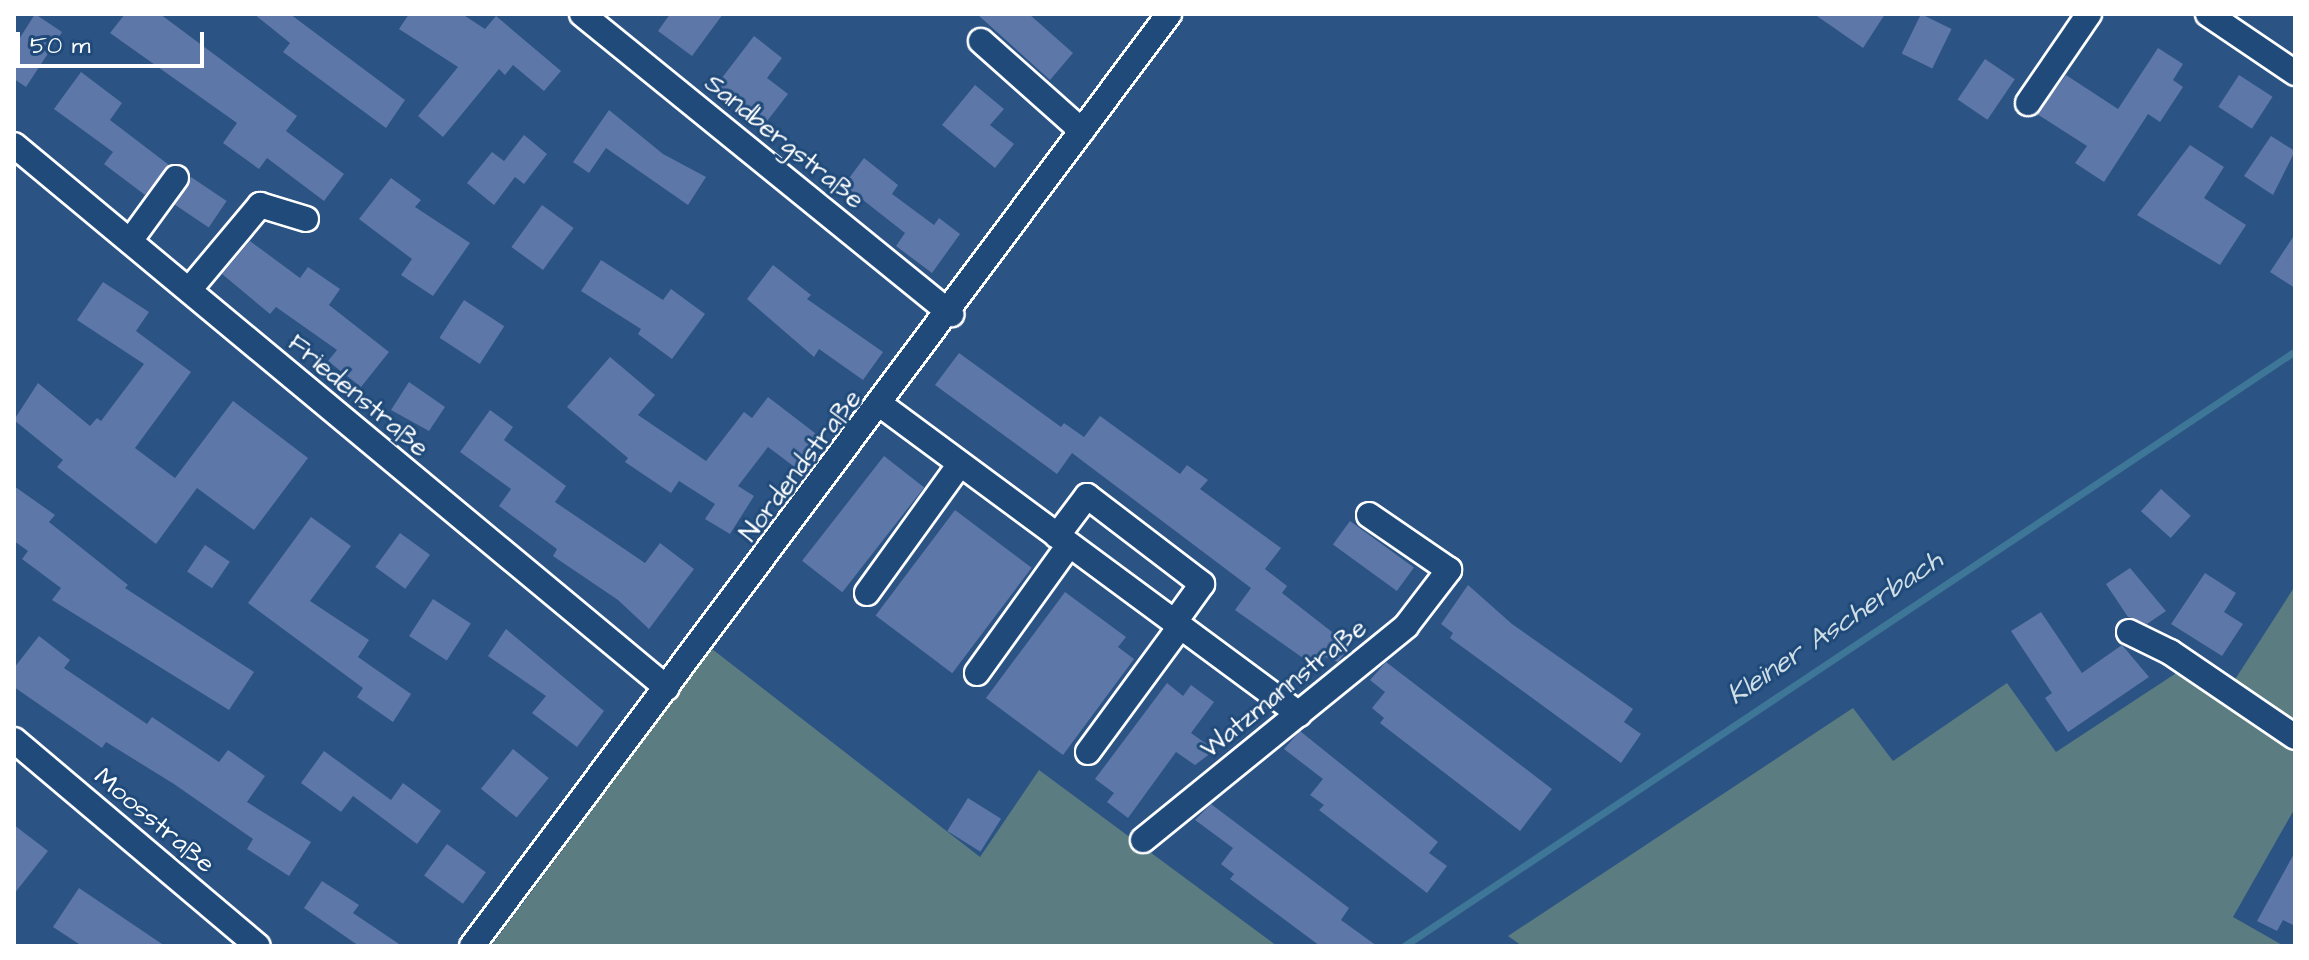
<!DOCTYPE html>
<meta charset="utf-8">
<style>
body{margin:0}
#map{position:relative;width:2309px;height:960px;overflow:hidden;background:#2b5383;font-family:"Architects Daughter",sans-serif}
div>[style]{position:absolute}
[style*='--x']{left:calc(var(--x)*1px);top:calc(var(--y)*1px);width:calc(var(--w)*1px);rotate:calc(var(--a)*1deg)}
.green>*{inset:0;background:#5b7d82}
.stream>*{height:7px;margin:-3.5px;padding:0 3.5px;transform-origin:3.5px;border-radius:3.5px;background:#3e7698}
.building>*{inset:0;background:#5d77a8;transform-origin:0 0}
.roads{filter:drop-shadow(2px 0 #fff) drop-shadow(-2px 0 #fff) drop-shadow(0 2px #fff) drop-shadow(0 -2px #fff)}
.minor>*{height:24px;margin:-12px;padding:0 12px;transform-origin:12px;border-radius:12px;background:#1f4a7a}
span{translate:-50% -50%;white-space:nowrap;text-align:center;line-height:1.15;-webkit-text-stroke:6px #1f4a7a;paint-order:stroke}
.street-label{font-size:26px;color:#fff}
.water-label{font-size:28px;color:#cfdde5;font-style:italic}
.frame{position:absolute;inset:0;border:16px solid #fff;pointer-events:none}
.scale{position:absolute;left:16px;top:32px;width:188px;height:36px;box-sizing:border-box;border:4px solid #fff;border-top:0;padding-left:10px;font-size:24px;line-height:28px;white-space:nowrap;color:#fff;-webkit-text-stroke:6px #1f4a7a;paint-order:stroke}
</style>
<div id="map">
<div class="green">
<div style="clip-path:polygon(2295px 586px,2295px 808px,2233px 917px,2284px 946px,1522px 946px,1508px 936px,1853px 708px,1893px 761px,2007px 683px,2056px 752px,2187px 666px,2227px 692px)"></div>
<div style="clip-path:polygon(712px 649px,980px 857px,1039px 770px,1277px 946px,491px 946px)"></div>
</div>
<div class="stream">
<div style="--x:1404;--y:946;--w:1071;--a:-33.73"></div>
</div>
<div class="building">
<div style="clip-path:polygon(35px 14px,62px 32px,26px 87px,14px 79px,14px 47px)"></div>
<div style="clip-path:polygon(125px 14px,160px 14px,297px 116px,286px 131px,344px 174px,324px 201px,267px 158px,259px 169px,223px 143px,237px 123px,110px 33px)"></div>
<div style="clip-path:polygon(254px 14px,290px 14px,405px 100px,386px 128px,283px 52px,290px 43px)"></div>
<div style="clip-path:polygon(409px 14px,462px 14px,485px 29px,496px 16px,561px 71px,544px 91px,513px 65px,505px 75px,499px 69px,443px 137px,418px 116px,458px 67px,399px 29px)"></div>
<div style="clip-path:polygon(670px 14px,723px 14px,692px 56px,658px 31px)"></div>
<div style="clip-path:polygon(977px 14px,1029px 14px,1073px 53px,1050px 80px)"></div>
<div style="clip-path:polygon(1814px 14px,1885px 14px,1863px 48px)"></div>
<div style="left:1921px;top:14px;width:34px;height:44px;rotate:26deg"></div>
<div style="clip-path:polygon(754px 36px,782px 58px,767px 78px,788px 94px,764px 125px,715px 87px)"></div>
<div style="clip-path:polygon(2158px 48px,2183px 64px,2173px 80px,2183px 87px,2160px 122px,2148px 114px,2104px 182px,2075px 163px,2087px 146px,2037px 114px,2066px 75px,2118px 109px)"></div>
<div style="left:1985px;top:59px;width:36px;height:49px;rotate:34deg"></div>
<div style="clip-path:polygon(81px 72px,122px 103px,110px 120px,169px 165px,145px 195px,104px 164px,113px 152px,54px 109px)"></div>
<div style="left:2239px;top:75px;width:40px;height:38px;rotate:33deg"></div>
<div style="clip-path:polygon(975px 85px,1004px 109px,990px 125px,1014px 144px,995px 168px,942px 125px)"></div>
<div style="clip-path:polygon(609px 110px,663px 154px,706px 177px,688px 205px,606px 148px,589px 173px,573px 162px)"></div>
<div style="clip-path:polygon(524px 135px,547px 154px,524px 184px,515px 177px,494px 205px,467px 183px,492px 152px,504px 161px)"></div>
<div style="clip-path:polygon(2271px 136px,2295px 151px,2273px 195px,2244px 176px)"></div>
<div style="clip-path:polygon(2190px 145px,2224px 167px,2204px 198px,2246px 225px,2220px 265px,2137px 215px)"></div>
<div style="clip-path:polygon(864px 158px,898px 185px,892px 194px,934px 225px,939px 218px,960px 234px,932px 273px,896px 246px,905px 233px,844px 185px)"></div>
<div style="left:191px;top:177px;width:43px;height:32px;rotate:34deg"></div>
<div style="clip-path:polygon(391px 178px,421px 200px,415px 207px,470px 243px,433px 296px,401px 275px,412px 259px,359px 219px)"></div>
<div style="left:542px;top:205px;width:39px;height:52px;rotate:36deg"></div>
<div style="clip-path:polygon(2295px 234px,2295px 288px,2270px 272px)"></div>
<div style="clip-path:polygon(250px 241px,300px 278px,308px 267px,340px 289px,329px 305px,389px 352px,361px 387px,328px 361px,337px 350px,276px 307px,270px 314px,222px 274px)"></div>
<div style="clip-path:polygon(601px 260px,663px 300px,671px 289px,705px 314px,672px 359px,638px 334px,641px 329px,581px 291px)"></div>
<div style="clip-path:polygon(773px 265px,811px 295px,807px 299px,883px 352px,863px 380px,819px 349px,814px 357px,747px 299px)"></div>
<div style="clip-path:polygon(103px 282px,149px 312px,136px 331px,191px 372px,135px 448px,175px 478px,233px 401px,308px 458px,254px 530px,197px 488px,156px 544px,57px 467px,63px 460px,14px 420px,38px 383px,90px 426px,97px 418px,101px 421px,144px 364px,77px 320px)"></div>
<div style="left:464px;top:300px;width:48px;height:45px;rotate:33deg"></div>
<div style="clip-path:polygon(959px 353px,1061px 427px,1064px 423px,1084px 437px,1100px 416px,1180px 474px,1187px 465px,1208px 480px,1200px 489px,1281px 548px,1265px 569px,1287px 586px,1282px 593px,1350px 646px,1338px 662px,1325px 657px,1317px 668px,1235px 610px,1251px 588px,1072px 453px,1057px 474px,935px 385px)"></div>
<div style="clip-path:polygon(610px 357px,655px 395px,638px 415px,706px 461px,744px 412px,752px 418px,768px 397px,824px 440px,800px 471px,768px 447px,738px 486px,754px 496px,730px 534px,705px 519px,715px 504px,679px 481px,671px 493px,625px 462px,628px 458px,567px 407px)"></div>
<div style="clip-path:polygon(409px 382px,445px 407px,429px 431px,391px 410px)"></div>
<div style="clip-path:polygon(490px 410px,513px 427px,504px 440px,566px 486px,555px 502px,645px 563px,660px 543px,694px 569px,649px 629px,618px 600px,553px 556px,557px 549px,499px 506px,511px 489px,460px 452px)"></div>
<div style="left:884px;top:456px;width:51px;height:133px;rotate:38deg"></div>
<div style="clip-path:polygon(14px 486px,55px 515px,49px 522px,128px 585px,125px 588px,254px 672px,229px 710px,52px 600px,61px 588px,22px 559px,28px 551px,14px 541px)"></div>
<div style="left:2161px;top:489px;width:40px;height:30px;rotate:42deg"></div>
<div style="left:955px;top:510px;width:96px;height:132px;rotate:37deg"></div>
<div style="clip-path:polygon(311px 517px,351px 546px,310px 601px,369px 640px,358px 657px,411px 694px,393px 722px,357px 697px,363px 688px,248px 603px)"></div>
<div style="left:1350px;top:521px;width:79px;height:29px;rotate:36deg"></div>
<div style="left:400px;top:533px;width:37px;height:42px;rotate:36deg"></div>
<div style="left:205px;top:545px;width:30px;height:32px;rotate:34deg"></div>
<div style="clip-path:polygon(2130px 568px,2166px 611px,2147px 624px,2128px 617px,2106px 584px)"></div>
<div style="clip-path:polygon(2205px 573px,2236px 593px,2224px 612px,2243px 624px,2222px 656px,2171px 624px)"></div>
<div style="clip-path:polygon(1468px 585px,1512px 624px,1633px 709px,1624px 722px,1641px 734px,1621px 763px,1450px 638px,1453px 633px,1441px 624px)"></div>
<div style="clip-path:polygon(1065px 592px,1126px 637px,1118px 647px,1134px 659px,1063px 755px,986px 698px)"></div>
<div style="left:433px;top:599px;width:45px;height:44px;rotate:33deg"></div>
<div style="clip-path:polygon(2041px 612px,2082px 673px,2122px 645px,2149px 677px,2068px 732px,2045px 698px,2052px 693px,2011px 631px)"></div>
<div style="clip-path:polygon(506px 629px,604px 711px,577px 747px,532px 713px,546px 696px,488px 656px)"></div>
<div style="clip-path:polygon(39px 636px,70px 660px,64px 668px,147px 724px,152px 717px,219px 762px,228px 750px,265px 776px,247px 802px,311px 842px,289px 876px,247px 849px,253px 839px,174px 784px,106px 742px,102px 748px,14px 687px,14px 668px)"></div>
<div style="clip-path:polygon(1386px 662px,1552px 789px,1520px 831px,1380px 723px,1384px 718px,1372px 708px,1385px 692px,1370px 680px)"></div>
<div style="clip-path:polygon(1167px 683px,1183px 696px,1191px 685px,1214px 702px,1191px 733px,1215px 750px,1195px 765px,1176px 752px,1128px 818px,1107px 802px,1114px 793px,1095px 779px)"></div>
<div style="clip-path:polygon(1300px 731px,1438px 842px,1429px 853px,1447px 866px,1427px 893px,1319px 810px,1324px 805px,1310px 795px,1323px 779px,1284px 749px)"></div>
<div style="left:513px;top:749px;width:46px;height:51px;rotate:39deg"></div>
<div style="clip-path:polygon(324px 751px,391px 800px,403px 783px,441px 811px,417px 844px,353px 796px,341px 812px,301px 783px)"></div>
<div style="left:968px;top:798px;width:39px;height:39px;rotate:32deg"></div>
<div style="clip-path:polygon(1211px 804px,1349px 908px,1341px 920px,1377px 946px,1320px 946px,1230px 879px,1234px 874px,1221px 864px,1233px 848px,1195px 820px)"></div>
<div style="clip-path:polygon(14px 825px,48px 851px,14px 894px)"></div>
<div style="left:447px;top:844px;width:48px;height:39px;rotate:36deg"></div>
<div style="clip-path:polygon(2295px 852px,2295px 926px,2283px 920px,2277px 931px,2257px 921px)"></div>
<div style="clip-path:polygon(322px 881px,359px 905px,353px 913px,402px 946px,359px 946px,304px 908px)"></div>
<div style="clip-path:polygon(79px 888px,165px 946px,82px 946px,53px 927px)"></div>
</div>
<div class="roads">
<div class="minor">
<div style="--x:582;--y:14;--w:476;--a:39.1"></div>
<div style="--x:2208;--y:14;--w:105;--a:34.1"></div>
<div style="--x:981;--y:41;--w:135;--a:41.7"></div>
<div style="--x:2028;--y:103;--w:108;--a:-55.6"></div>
<div style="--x:14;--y:145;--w:849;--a:39.75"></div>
<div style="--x:130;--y:241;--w:78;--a:-53.9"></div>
<div style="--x:189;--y:290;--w:111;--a:-50.1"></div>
<div style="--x:260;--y:205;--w:48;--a:16.9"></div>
<div style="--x:881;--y:405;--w:520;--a:36.47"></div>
<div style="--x:1057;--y:536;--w:50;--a:-53.1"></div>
<div style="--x:1087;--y:496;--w:145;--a:37.4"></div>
<div style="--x:1202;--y:584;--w:48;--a:125.7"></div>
<div style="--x:867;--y:593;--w:159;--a:-54.2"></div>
<div style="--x:2129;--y:632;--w:46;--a:26"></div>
<div style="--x:2170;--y:652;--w:151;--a:34.2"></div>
<div style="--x:977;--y:673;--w:158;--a:-54.3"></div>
<div style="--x:14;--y:740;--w:319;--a:40.2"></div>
<div style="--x:1088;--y:752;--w:154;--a:-53.7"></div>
<div style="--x:1143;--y:840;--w:339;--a:-39.1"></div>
<div style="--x:1406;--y:626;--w:71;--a:-52.5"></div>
<div style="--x:1449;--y:570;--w:97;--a:-145.5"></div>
<div style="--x:472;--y:946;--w:1164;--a:-53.21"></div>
</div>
</div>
<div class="street-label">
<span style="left:784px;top:142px;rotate:39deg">Sandbergstraße</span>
<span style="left:358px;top:396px;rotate:40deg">Friedenstraße</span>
<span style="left:801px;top:466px;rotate:-53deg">Nordendstraße</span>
<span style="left:1284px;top:689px;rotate:-39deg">Watzmannstraße</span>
<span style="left:154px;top:821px;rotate:40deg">Moosstraße</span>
</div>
<div class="water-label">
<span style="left:1835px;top:628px;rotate:-34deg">Kleiner Ascherbach</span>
</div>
<div class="frame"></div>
<div class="scale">50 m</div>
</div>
